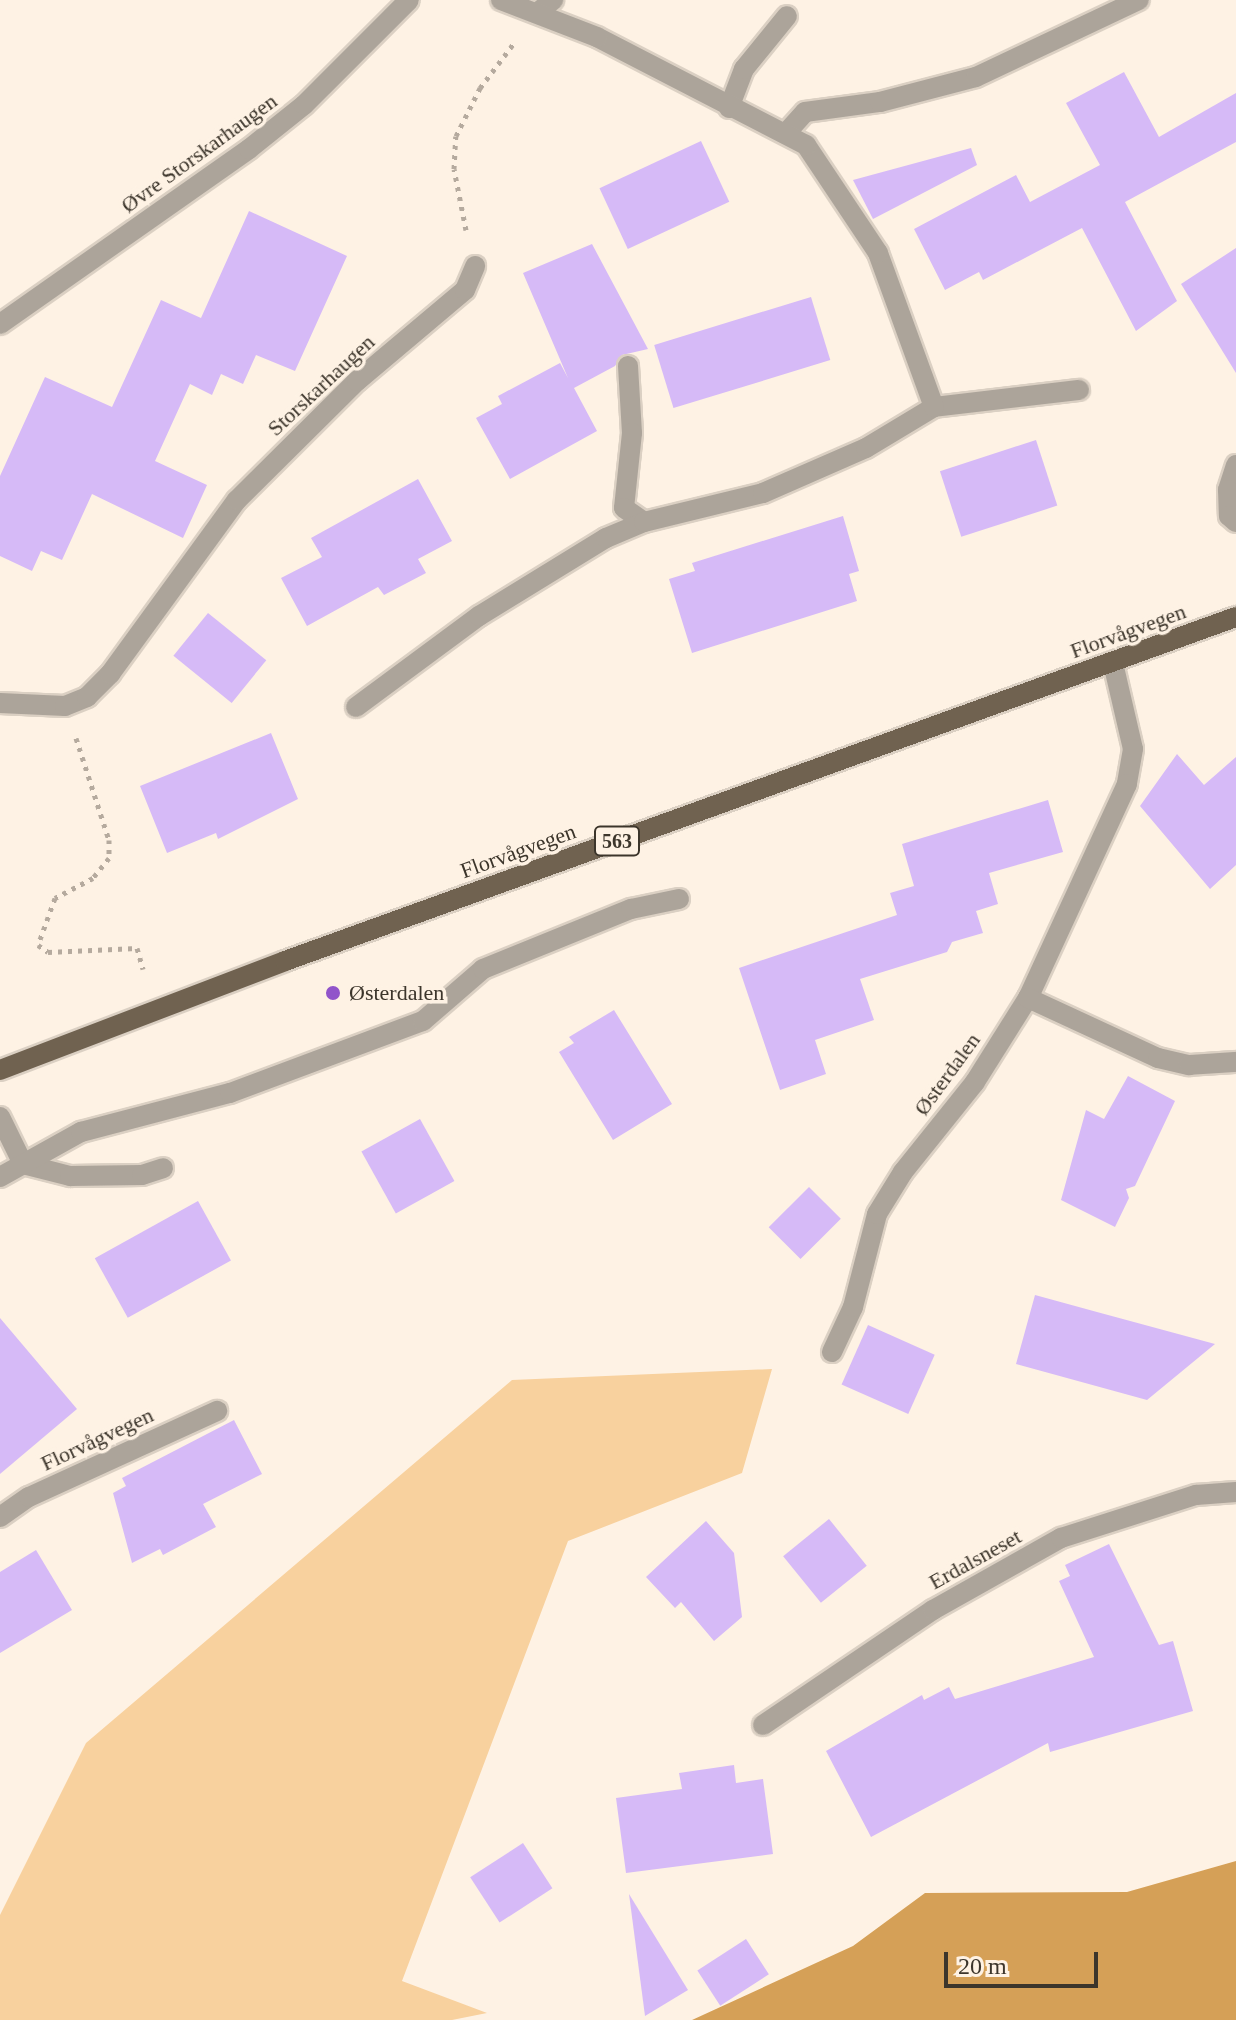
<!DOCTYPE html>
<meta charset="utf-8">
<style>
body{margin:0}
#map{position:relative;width:1236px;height:2020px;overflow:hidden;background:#fef2e4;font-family:"Times New Roman",serif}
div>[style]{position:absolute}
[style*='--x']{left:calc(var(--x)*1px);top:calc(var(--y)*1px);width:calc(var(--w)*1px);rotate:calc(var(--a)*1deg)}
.green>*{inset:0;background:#f8d19e}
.water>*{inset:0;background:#d5a057}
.building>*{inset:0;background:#d6baf7;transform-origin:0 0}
.path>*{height:5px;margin-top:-2.5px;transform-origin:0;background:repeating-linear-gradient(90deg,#b5aa9e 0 4px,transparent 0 10px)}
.roads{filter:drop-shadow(2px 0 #dbd0c3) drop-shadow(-2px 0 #dbd0c3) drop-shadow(0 2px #dbd0c3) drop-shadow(0 -2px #dbd0c3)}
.service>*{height:20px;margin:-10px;padding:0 10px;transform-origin:10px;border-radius:10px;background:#aca49a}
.minor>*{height:20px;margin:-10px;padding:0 10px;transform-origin:10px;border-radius:10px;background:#aca49a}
.primary>*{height:20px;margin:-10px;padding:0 10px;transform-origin:10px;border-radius:10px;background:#706250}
.dots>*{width:22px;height:22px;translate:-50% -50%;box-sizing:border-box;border:4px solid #fef2e4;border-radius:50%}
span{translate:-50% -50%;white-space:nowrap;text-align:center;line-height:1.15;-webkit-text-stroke:7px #fef2e4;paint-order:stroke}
.shield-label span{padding:2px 6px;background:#fef2e4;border:2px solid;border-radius:6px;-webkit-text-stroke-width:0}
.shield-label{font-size:20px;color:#3c352b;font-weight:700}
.street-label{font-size:22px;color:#3c352b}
.poi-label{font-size:22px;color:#3c352b}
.left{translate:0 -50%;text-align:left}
.scale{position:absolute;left:944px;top:1952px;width:154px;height:36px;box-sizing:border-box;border:4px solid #3c352b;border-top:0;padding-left:10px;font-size:24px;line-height:28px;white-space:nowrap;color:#3c352b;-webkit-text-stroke:6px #fef2e4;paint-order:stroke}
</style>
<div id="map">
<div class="green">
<div style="clip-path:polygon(772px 1369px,742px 1473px,568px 1541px,402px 1981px,487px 2013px,452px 2020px,0 2020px,0 1915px,86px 1743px,512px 1380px)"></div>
</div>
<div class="water">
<div style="clip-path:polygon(1236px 1861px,1236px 2020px,692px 2020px,853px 1946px,925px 1893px,1127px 1892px)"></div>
</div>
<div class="building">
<div style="clip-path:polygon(1124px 72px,1159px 137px,1236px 93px,1236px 142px,1125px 202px,1177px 301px,1136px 331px,1082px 228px,983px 280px,979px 272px,945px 290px,914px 229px,1016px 175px,1030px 202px,1100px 165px,1066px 103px)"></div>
<div style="left:701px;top:141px;width:67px;height:112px;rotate:65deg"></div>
<div style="clip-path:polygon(971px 148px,977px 165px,873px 219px,853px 180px)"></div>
<div style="clip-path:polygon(249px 211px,347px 256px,295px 371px,256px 355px,243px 384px,221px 374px,212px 395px,190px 384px,155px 461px,207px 485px,183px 538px,92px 494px,62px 560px,41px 551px,32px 571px,0 556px,0 476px,45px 377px,112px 407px,161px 300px,201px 318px)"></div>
<div style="clip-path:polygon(592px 244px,648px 349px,622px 355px,615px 366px,574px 388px,597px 431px,510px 479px,476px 418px,502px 404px,498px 396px,560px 363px,568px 378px,523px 273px)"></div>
<div style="clip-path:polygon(1236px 248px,1236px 373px,1181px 284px)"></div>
<div style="left:811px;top:297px;width:66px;height:164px;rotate:73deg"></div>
<div style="left:1036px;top:440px;width:69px;height:101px;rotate:72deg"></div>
<div style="clip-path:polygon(418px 479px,452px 541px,418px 559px,426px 573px,384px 595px,378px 587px,307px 626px,281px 578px,322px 557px,311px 538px)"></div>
<div style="clip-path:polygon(843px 516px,859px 571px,849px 574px,857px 601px,692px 653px,669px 579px,695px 571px,692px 563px)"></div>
<div style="left:208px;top:613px;width:75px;height:55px;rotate:39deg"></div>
<div style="clip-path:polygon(271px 733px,298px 799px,218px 839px,216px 833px,167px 853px,140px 786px)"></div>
<div style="clip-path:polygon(1177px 754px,1204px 785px,1236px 757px,1236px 865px,1210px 889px,1140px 806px)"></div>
<div style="clip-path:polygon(1048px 800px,1063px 852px,989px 873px,998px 904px,976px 911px,983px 933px,952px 942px,947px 952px,860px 979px,874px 1020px,815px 1040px,826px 1074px,780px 1090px,739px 968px,897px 915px,890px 893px,914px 886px,902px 844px)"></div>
<div style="clip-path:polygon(614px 1010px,672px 1104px,613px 1140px,559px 1052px,574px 1043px,569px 1037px)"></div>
<div style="clip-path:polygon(1128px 1076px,1175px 1101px,1135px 1186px,1126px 1189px,1129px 1198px,1115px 1227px,1061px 1200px,1086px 1110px,1104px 1119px)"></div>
<div style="left:420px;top:1119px;width:71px;height:67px;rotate:61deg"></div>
<div style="left:809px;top:1187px;width:45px;height:57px;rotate:45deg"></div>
<div style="left:198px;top:1201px;width:68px;height:118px;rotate:61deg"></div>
<div style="clip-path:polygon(1035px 1295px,1097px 1312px,1215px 1344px,1147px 1400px,1016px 1364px)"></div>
<div style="clip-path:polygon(0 1318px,77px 1409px,0 1474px)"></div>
<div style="left:868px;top:1325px;width:73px;height:65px;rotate:24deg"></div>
<div style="clip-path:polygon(234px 1420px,262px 1474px,203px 1504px,216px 1527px,163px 1555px,160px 1549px,132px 1563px,113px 1493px,126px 1486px,122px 1478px)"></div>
<div style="left:829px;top:1519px;width:60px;height:59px;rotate:51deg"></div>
<div style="clip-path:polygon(706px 1521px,734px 1553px,742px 1617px,714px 1641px,681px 1602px,675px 1608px,646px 1577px)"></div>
<div style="clip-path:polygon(1109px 1544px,1159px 1645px,1173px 1641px,1193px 1711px,1050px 1752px,1048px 1743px,871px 1837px,826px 1751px,922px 1695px,924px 1700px,949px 1687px,955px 1699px,1094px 1657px,1059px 1581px,1070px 1576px,1065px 1565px)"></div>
<div style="clip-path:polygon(36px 1550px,72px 1610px,0 1653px,0 1572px)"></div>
<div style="clip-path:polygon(734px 1765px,736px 1783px,763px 1779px,773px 1854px,626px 1873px,616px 1798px,682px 1789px,679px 1773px)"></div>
<div style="left:523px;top:1843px;width:54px;height:63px;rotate:57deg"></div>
<div style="clip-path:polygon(629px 1894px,688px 1990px,645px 2016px)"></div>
<div style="left:746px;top:1939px;width:42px;height:58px;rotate:57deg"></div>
</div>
<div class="path">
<div style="--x:466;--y:230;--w:62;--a:-101.1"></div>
<div style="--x:454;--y:169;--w:33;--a:-87"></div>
<div style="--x:456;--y:136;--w:54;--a:-63.4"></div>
<div style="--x:480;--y:88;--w:56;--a:-52.9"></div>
<div style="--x:76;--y:738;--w:107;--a:72.1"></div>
<div style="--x:109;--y:840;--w:18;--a:90"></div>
<div style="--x:109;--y:858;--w:26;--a:129"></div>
<div style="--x:93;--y:878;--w:43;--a:152.2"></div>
<div style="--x:55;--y:898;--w:50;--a:109.9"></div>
<div style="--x:38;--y:945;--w:12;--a:35"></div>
<div style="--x:48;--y:952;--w:89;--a:-2.6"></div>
<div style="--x:137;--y:948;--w:22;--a:74"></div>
</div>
<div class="roads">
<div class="service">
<div style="--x:537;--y:13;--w:21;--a:-39"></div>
<div style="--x:729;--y:108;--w:42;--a:-69"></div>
<div style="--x:744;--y:69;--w:68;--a:-50.9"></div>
<div style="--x:0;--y:324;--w:304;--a:-35.1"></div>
<div style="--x:249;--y:149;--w:70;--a:-38.7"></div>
<div style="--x:304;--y:105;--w:148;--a:-45"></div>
<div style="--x:628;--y:366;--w:67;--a:86.6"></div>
<div style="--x:632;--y:433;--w:75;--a:96.1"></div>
<div style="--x:624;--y:508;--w:24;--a:35"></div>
<div style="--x:934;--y:407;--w:146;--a:-6.7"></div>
<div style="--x:1236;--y:465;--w:26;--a:108"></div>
<div style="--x:1228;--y:490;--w:26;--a:88"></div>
<div style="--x:1229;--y:516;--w:9;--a:41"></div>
<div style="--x:0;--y:1117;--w:52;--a:63.9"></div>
<div style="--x:23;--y:1164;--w:49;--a:14.3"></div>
<div style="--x:70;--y:1176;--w:72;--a:-0.8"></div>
<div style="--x:142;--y:1175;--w:22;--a:-18"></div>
<div style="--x:0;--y:1177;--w:93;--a:-29.1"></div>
<div style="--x:81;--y:1132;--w:154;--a:-14.7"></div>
<div style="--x:230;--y:1093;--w:206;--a:-20.5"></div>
<div style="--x:423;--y:1021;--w:79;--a:-40.9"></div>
<div style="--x:483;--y:969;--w:160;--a:-22.1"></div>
<div style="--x:631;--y:909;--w:49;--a:-11.8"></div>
<div style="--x:832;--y:1352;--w:50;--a:-65"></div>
<div style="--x:853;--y:1307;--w:96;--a:-75.5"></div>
<div style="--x:877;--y:1214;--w:49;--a:-58.2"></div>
<div style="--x:903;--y:1172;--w:115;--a:-51.3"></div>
<div style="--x:975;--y:1082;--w:99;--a:-57.8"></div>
<div style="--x:0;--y:1517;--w:35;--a:-35"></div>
<div style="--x:29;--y:1497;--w:207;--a:-24.6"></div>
<div style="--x:763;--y:1725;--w:205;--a:-34.1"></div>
<div style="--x:933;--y:1610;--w:147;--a:-29.4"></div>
<div style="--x:1061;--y:1538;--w:142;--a:-17.7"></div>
</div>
<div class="minor">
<div style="--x:787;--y:132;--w:27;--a:-48"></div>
<div style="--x:805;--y:112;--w:76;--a:-7.6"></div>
<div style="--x:880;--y:102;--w:99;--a:-14.6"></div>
<div style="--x:976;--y:77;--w:180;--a:-25.3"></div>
<div style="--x:1113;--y:663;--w:88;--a:76.9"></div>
<div style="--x:1133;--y:749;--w:36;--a:100"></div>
<div style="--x:1127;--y:784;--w:236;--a:114.8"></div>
<div style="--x:1028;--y:998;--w:143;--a:24.8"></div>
<div style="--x:1158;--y:1058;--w:32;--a:13"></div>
<div style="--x:1189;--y:1065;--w:47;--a:-3.7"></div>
<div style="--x:0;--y:703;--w:65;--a:2.6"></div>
<div style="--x:65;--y:706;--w:24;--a:-22"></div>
<div style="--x:87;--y:697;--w:33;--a:-45"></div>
<div style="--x:110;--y:674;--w:215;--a:-53.9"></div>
<div style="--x:237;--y:500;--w:169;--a:-44.8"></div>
<div style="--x:357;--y:381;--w:141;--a:-40.1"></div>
<div style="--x:465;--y:290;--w:26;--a:-67"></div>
<div style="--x:356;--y:707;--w:153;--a:-36.5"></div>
<div style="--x:479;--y:616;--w:149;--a:-31.6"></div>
<div style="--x:606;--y:538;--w:41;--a:-22.8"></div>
<div style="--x:644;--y:522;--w:122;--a:-13.7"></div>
<div style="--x:763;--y:493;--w:112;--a:-23.6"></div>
<div style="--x:866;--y:448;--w:79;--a:-31.1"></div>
<div style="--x:934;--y:407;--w:164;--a:-110"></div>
<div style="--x:878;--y:253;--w:130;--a:-123.7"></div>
<div style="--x:806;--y:145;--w:235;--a:-152.7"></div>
<div style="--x:597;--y:37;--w:103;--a:-158.9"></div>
<div style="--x:1196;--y:1495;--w:40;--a:-4.3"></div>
</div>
<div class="primary">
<div style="--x:0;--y:1070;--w:305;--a:-20.9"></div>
<div style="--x:285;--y:961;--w:1011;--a:-19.89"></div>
</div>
</div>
<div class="dots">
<div style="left:333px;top:993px;background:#9154ca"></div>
</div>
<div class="shield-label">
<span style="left:617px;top:841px">563</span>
</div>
<div class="street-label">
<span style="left:199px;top:153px;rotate:-36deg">Øvre Storskarhaugen</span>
<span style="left:321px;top:385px;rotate:-43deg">Storskarhaugen</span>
<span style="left:1128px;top:631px;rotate:-20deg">Florvågvegen</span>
<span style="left:518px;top:851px;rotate:-20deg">Florvågvegen</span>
<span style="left:947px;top:1074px;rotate:-54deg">Østerdalen</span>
<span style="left:97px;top:1439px;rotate:-25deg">Florvågvegen</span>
<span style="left:975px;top:1559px;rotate:-29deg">Erdalsneset</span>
</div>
<div class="poi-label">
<span class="left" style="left:349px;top:993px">Østerdalen</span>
</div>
<div class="scale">20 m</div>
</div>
